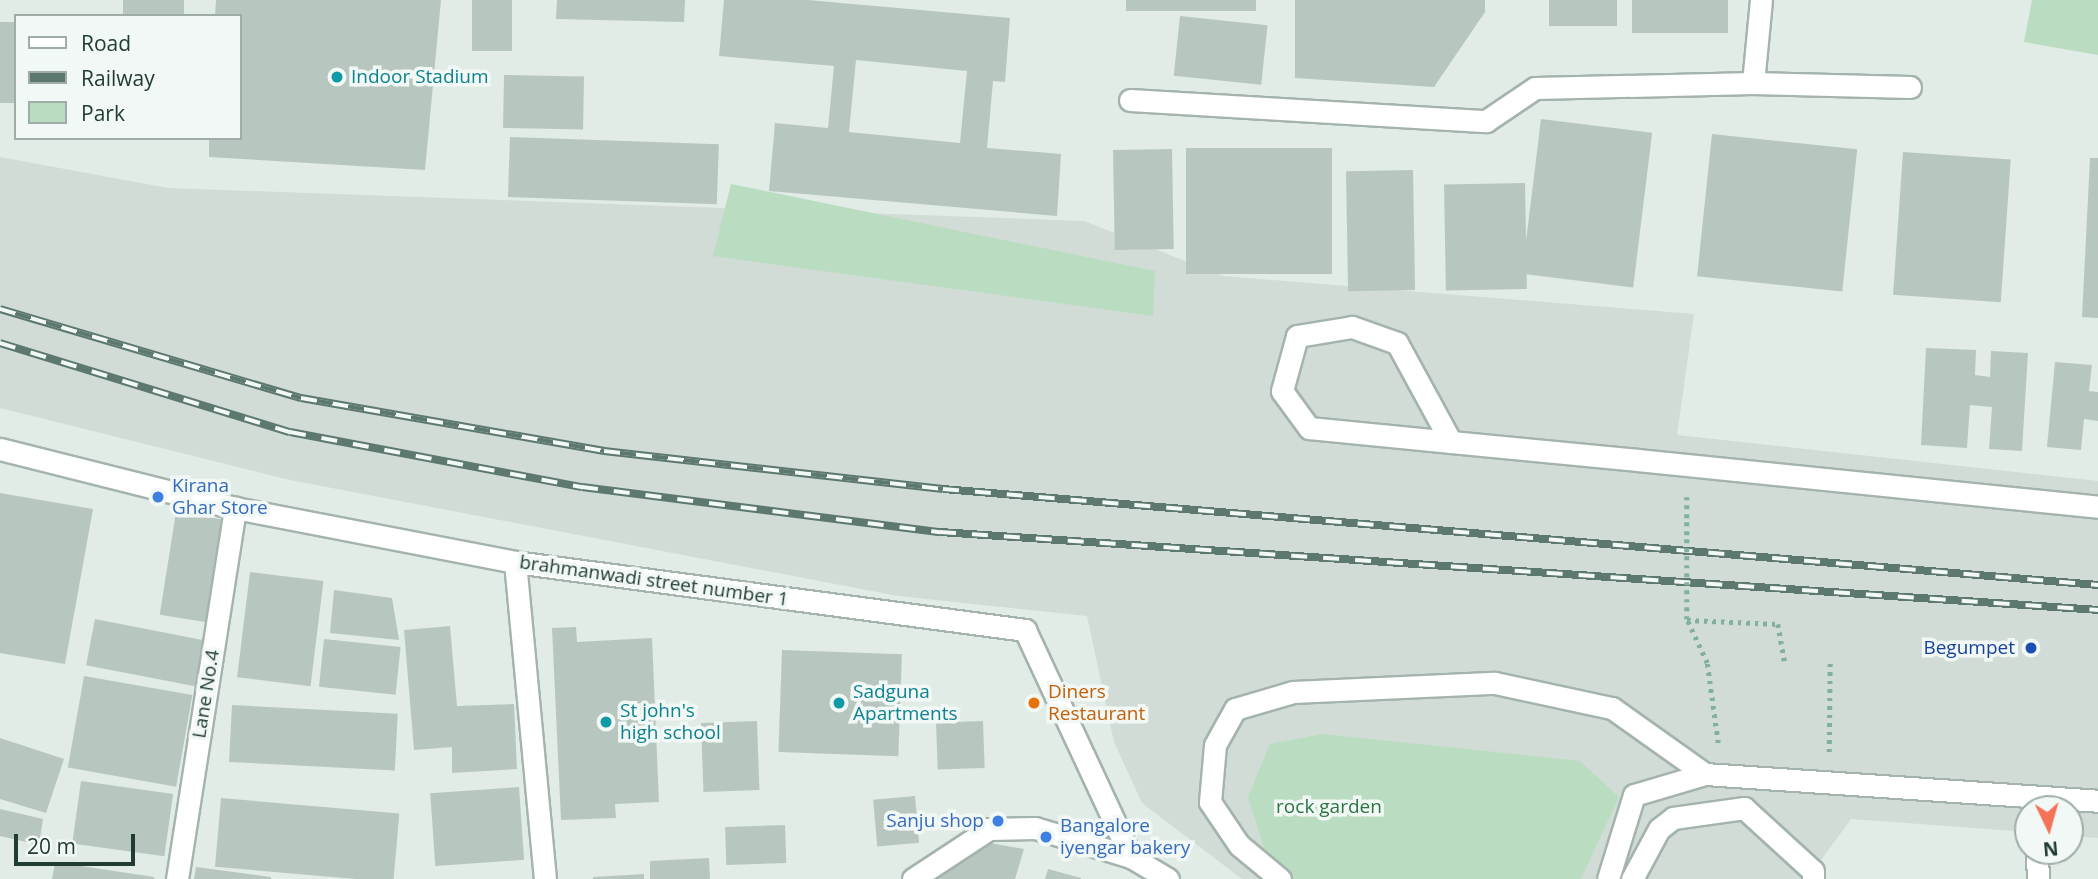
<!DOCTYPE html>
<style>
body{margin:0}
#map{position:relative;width:2098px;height:879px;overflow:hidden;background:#e1ece6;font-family:"Open Sans",sans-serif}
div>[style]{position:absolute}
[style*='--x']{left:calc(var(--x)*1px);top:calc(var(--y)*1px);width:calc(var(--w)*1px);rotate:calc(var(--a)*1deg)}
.built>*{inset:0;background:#d0dcd5}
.green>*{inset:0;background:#baddc1}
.building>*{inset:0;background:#b7c7bf;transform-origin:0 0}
.path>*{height:4.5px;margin-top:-2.25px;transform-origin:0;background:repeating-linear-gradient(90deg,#82b09e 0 3.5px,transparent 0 8.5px)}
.roads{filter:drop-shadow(2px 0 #a4b4ad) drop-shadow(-2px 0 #a4b4ad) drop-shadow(0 2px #a4b4ad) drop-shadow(0 -2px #a4b4ad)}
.lane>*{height:21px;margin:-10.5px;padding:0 10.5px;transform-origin:10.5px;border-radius:10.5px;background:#fff}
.street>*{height:21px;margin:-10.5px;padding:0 10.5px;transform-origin:10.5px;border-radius:10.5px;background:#fff}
.rail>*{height:8px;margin-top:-4px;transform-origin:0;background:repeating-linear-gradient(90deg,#f2f8f5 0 16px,#5c786f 0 32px);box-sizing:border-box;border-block:2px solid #5c786f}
.path-bridge>*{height:4.5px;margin-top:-2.25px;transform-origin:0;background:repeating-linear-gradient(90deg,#82b09e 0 3.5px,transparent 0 8.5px)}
.dots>*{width:19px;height:19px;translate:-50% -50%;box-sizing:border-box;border:4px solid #f2f8f5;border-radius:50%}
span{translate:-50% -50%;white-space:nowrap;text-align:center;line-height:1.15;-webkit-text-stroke:7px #f2f8f5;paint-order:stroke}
.culture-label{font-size:19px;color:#0d838f}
.left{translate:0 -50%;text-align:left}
.shop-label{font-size:19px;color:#366cbe}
.right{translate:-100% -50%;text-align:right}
.street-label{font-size:19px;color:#213d33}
.transit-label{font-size:19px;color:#164399}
.food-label{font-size:19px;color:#c56008}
.park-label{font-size:19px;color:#2b7442}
.legend{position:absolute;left:14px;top:14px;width:228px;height:126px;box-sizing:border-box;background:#f2f8f5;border:2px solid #9eada7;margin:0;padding:9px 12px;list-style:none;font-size:21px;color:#213d33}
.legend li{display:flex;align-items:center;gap:14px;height:35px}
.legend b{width:35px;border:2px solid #9eada7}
.north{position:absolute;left:2014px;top:795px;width:70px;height:70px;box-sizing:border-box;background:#f2f8f5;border:2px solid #9eada7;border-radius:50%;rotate:175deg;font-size:19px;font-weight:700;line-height:28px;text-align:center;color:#213d33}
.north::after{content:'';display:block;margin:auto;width:24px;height:32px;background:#f37359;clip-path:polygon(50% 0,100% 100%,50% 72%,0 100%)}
.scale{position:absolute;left:14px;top:834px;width:121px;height:32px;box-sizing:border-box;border:4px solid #213d33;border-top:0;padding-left:9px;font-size:21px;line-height:24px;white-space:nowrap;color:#213d33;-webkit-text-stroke:5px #f2f8f5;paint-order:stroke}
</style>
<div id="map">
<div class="built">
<div style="clip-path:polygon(0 157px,168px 188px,1084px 221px,1223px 276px,1694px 314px,1677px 435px,2098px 481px,2098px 838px,2070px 836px,2070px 809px,2028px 809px,2028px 832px,1851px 819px,1813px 871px,1813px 879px,1242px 879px,1142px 803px,1114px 742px,1087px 616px,898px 596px,290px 480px,0 408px)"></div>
</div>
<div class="green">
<div style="clip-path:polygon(2032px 0,2098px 0,2098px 55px,2024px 42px)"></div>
<div style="clip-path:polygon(731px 184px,1155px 271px,1153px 316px,713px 256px)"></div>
<div style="clip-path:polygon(1323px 734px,1580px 761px,1619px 797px,1581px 879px,1286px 879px,1271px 870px,1248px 797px,1270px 744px)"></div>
</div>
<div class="building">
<div style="left:123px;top:0;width:61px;height:16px"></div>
<div style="clip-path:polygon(216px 0,441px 0,425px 170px,209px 157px,209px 138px,240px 138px,240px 16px,215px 16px)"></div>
<div style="left:472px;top:0;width:40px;height:51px"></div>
<div style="clip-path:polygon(557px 0,685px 0,684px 22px,556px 19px)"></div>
<div style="clip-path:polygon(evenodd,724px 0,808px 0,1010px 18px,1005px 82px,993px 81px,987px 148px,1061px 154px,1057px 216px,769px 191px,775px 123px,828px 128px,834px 66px,719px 56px,724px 0,856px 60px,967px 71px,960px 143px,849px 132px,856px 60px)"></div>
<div style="left:1126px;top:0;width:130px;height:11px"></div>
<div style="clip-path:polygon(1295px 0,1485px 0,1485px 12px,1434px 87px,1295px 78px)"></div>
<div style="left:1549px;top:0;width:68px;height:26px"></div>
<div style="left:1632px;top:0;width:96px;height:33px"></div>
<div style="left:1180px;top:16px;width:88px;height:60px;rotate:6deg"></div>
<div style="left:0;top:22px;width:16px;height:81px"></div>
<div style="left:504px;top:75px;width:80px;height:53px;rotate:1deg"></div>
<div style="left:1541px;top:119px;width:112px;height:156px;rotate:7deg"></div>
<div style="left:1712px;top:134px;width:146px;height:143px;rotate:6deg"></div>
<div style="left:510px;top:137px;width:209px;height:60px;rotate:2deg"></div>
<div style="left:1332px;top:148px;width:126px;height:146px;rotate:90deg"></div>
<div style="left:1172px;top:149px;width:100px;height:59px;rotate:89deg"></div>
<div style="left:1903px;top:152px;width:108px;height:143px;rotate:4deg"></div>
<div style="clip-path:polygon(2090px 158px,2098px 158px,2098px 318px,2082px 317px)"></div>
<div style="left:1413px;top:170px;width:120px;height:67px;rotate:89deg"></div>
<div style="left:1525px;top:183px;width:106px;height:81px;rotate:89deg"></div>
<div style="clip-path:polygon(1926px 348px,1976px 350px,1975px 375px,1990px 377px,1991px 351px,2028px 353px,2022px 451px,1989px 449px,1992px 407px,1970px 405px,1967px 448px,1921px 445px)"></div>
<div style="clip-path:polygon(2055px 362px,2092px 365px,2089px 391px,2098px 392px,2098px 421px,2084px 419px,2081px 450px,2047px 447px)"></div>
<div style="clip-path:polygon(0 493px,93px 509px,65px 664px,0 653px)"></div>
<div style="left:176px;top:512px;width:49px;height:104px;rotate:9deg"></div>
<div style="left:250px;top:572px;width:74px;height:106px;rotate:7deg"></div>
<div style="clip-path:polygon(334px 590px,392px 598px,399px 640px,330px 633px)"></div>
<div style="left:95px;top:619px;width:111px;height:47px;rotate:11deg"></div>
<div style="clip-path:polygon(450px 626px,457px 706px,514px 704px,517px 769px,452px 773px,452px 747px,414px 750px,404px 630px)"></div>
<div style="clip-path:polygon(576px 627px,577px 642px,652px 638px,659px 802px,615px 804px,616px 818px,561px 820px,552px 628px)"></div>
<div style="left:324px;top:639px;width:77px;height:48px;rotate:6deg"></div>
<div style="left:782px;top:650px;width:120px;height:102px;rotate:2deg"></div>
<div style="left:84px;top:676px;width:110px;height:93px;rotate:10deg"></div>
<div style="left:232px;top:705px;width:166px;height:57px;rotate:3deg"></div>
<div style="left:757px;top:721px;width:69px;height:56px;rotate:88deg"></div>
<div style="left:983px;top:721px;width:47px;height:47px;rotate:88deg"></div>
<div style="clip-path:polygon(0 738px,64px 759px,46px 813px,0 799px)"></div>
<div style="left:81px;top:781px;width:93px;height:63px;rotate:8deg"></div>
<div style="left:519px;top:787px;width:73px;height:89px;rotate:86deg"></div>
<div style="left:915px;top:796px;width:47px;height:42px;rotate:85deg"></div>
<div style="left:221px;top:798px;width:179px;height:69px;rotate:5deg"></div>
<div style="clip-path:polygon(0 809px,43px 819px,39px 845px,0 836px)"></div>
<div style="left:785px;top:825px;width:38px;height:60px;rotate:88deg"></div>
<div style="clip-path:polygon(979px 841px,1024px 849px,1015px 879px,933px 879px)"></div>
<div style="clip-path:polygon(709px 858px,710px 879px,650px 879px,650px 861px)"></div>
<div style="clip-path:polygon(55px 862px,154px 877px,154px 879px,52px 879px)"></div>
<div style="clip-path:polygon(196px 867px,271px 877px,271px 879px,194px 879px)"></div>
<div style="clip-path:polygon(1048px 869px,1081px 878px,1081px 879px,1045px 879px)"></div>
<div style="clip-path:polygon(644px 874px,644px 879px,593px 879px,593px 877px)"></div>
</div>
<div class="path">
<div style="--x:1718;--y:743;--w:81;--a:-97.8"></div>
<div style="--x:1707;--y:663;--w:47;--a:-114.9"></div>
<div style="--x:1687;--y:620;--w:91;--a:2.5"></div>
<div style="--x:1778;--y:624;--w:40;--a:80"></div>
<div style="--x:1829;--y:752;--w:90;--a:-89.4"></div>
</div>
<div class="roads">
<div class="lane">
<div style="--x:1451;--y:442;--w:113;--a:-118.6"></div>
<div style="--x:1397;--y:343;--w:48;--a:-160.4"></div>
<div style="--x:1352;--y:327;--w:56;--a:170.7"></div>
<div style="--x:1297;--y:336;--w:57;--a:105.3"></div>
<div style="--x:1282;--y:391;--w:46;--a:53.9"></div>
<div style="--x:1309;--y:428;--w:143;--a:5.6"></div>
<div style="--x:1451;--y:442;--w:188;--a:5.5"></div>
<div style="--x:1638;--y:460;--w:462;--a:5.8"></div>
<div style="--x:1632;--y:879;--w:57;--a:-61.6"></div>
<div style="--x:1659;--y:829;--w:18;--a:-38"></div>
<div style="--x:1673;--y:818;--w:72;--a:-8"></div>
<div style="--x:1744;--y:808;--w:93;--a:42.4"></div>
<div style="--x:1813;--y:871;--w:8;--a:90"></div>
</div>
<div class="street">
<div style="--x:1753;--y:83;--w:83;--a:-84.5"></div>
<div style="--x:1130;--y:100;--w:357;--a:3.4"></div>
<div style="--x:1486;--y:121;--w:59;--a:-34"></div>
<div style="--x:1535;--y:88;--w:218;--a:-1.3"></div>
<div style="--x:1753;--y:83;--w:157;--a:1.5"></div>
<div style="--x:0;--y:449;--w:242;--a:14.1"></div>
<div style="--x:235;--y:508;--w:285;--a:10.9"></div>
<div style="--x:515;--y:562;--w:515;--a:7.59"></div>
<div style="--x:1025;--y:630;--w:251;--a:65"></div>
<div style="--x:1131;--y:857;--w:43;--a:30.7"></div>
<div style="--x:515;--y:562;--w:318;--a:84.6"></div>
<div style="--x:2037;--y:858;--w:21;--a:87"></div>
<div style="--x:177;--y:879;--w:376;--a:-81.1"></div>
<div style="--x:913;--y:879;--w:91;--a:-33.3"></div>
<div style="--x:989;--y:829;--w:46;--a:-1.2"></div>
<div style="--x:1035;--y:828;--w:100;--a:16.8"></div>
<div style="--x:1280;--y:879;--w:53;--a:-140.3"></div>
<div style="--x:1239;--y:845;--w:52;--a:-124"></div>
<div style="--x:1210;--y:802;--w:57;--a:-85"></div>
<div style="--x:1215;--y:745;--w:41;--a:-60.9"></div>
<div style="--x:1235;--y:709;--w:60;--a:-16.3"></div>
<div style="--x:1293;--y:692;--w:202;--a:-2.6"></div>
<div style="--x:1495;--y:683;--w:120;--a:12.1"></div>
<div style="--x:1612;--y:708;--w:114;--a:35.4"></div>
<div style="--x:1608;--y:879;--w:88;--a:-72.8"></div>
<div style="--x:1634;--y:795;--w:74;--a:-16.5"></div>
<div style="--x:1705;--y:774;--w:394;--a:3.9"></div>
</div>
</div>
<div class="rail">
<div style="--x:0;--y:309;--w:314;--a:16.5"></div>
<div style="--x:301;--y:398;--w:308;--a:9.9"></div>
<div style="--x:604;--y:451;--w:341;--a:6.4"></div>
<div style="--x:943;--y:489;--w:1159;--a:4.75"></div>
<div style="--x:0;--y:343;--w:303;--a:17.1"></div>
<div style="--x:290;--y:432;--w:297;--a:10.7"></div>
<div style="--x:582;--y:487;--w:361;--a:7.2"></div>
<div style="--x:940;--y:532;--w:1161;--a:3.85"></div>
</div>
<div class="path-bridge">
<div style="--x:1687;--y:497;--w:123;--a:90"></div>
</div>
<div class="dots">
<div style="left:337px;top:77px;background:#0f9aa8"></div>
<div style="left:158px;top:497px;background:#3f7fe0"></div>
<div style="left:2031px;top:648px;background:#1a4fb4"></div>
<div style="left:839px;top:703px;background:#0f9aa8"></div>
<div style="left:1034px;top:703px;background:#e8710a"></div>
<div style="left:606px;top:722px;background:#0f9aa8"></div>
<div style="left:998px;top:821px;background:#3f7fe0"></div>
<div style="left:1046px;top:837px;background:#3f7fe0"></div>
</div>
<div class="culture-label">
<span class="left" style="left:351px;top:77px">Indoor Stadium</span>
<span class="left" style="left:853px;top:703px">Sadguna<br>Apartments</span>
<span class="left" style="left:620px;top:722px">St john's<br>high school</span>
</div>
<div class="shop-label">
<span class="left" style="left:172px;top:497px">Kirana<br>Ghar Store</span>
<span class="right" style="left:984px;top:821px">Sanju shop</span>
<span class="left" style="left:1060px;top:837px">Bangalore<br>iyengar bakery</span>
</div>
<div class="street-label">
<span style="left:654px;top:581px;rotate:8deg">brahmanwadi street number 1</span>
<span style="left:206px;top:694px;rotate:-81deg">Lane No.4</span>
</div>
<div class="transit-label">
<span class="right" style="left:2015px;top:648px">Begumpet</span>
</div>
<div class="food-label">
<span class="left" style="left:1048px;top:703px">Diners<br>Restaurant</span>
</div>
<div class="park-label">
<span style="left:1329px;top:807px">rock garden</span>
</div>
<ul class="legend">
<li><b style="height:9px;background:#fff"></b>Road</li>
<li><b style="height:9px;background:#5c786f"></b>Railway</li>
<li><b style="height:19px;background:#baddc1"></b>Park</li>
</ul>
<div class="north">N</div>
<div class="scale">20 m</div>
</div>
